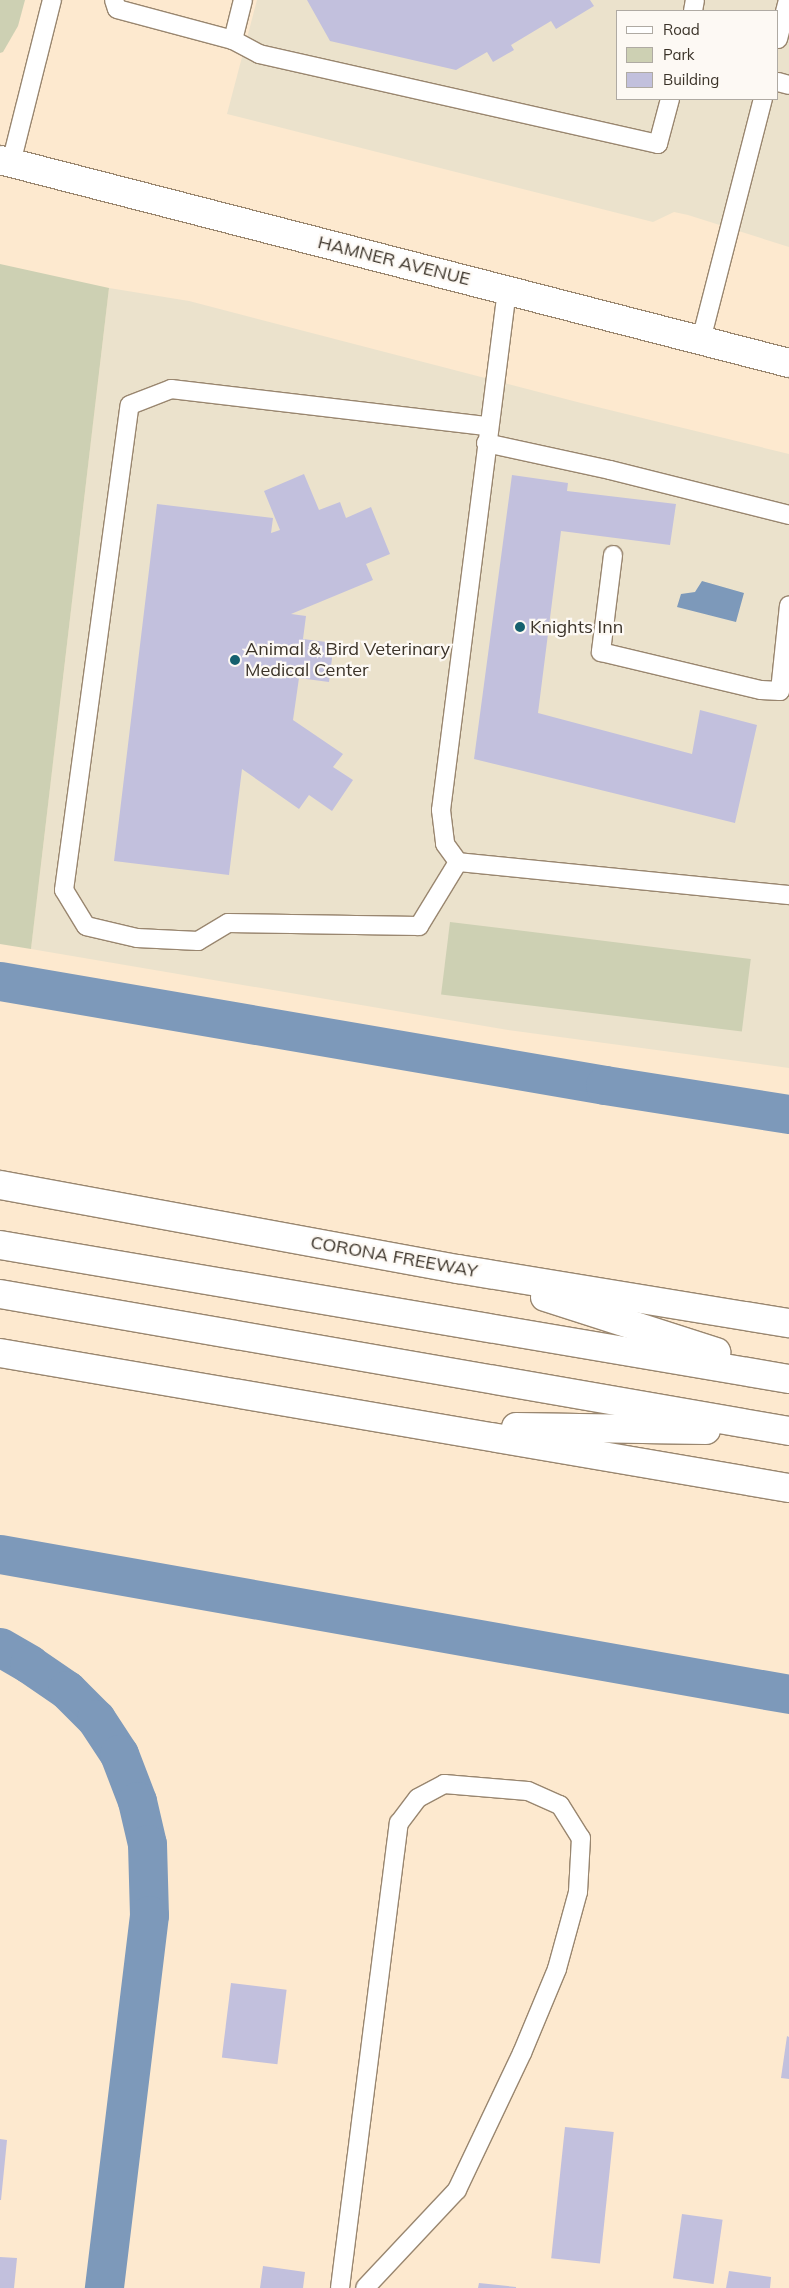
<!DOCTYPE html>
<style>
body{margin:0}
#map{position:relative;width:789px;height:2288px;overflow:hidden;background:#fde9cf;font-family:Mulish,sans-serif}
div>[style]{position:absolute}
[style*='--x']{left:calc(var(--x)*1px);top:calc(var(--y)*1px);width:calc(var(--w)*1px);rotate:calc(var(--a)*1deg)}
.commercial>*{inset:0;background:#ebe2cc}
.green>*{inset:0;background:#cdd0b3;transform-origin:0 0}
.water>*{inset:0;background:#7d99ba}
.canal>*{height:39px;margin:-19.5px;padding:0 19.5px;transform-origin:19.5px;border-radius:19.5px;background:#7d99ba}
.building>*{inset:0;background:#c2c0dd;transform-origin:0 0}
.roads{filter:drop-shadow(1px 0 #99866f) drop-shadow(-1px 0 #99866f) drop-shadow(0 1px #99866f) drop-shadow(0 -1px #99866f)}
.lane>*{height:18px;margin:-9px;padding:0 9px;transform-origin:9px;border-radius:9px;background:#fff}
.primary>*{height:28px;margin:-14px;padding:0 14px;transform-origin:14px;border-radius:14px;background:#fff}
.highway>*{height:28px;margin:-14px;padding:0 14px;transform-origin:14px;border-radius:14px;background:#fff}
.dots>*{width:14px;height:14px;translate:-50% -50%;box-sizing:border-box;border:2px solid #fdf9f4;border-radius:50%}
span{translate:-50% -50%;white-space:nowrap;text-align:center;line-height:1.15;-webkit-text-stroke:4.5px #fdf9f4;paint-order:stroke}
.street-label{font-size:18px;color:#3b3329}
.poi-label{font-size:18px;color:#3b3329}
.left{translate:0 -50%;text-align:left}
.legend{position:absolute;left:616px;top:10px;width:162px;height:90px;box-sizing:border-box;background:#fdf9f4;border:1px solid #afaaa3;margin:0;padding:6px 9px;list-style:none;font-size:15px;color:#3b3329}
.legend li{display:flex;align-items:center;gap:10px;height:25px}
.legend b{width:25px;border:1px solid #afaaa3}
</style>
<div id="map">
<div class="commercial">
<div style="clip-path:polygon(evenodd,257px 0,789px 0,789px 247px,688px 215px,674px 212px,653px 222px,227px 114px,257px 0,618px 11px,778px 11px,778px 99px,618px 99px,618px 11px)"></div>
<div style="clip-path:polygon(109px 288px,189px 301px,581px 403px,789px 454px,789px 1068px,508px 1030px,31px 949px)"></div>
</div>
<div class="green">
<div style="clip-path:polygon(0 0,25px 0,18px 26px,3px 52px,0 53px)"></div>
<div style="clip-path:polygon(0 264px,109px 288px,31px 949px,0 944px)"></div>
<div style="left:450px;top:922px;width:303px;height:73px;rotate:7deg"></div>
</div>
<div class="water">
<div style="clip-path:polygon(702px 581px,744px 593px,736px 622px,677px 607px,681px 594px,695px 592px)"></div>
</div>
<div class="canal">
<div style="--x:0;--y:981;--w:614;--a:9.75"></div>
<div style="--x:605;--y:1085;--w:186;--a:9"></div>
<div style="--x:0;--y:1554;--w:801;--a:10.06"></div>
<div style="--x:0;--y:1647;--w:34;--a:30"></div>
<div style="--x:29;--y:1664;--w:46;--a:34.4"></div>
<div style="--x:67;--y:1690;--w:41;--a:45"></div>
<div style="--x:96;--y:1719;--w:42;--a:56.7"></div>
<div style="--x:119;--y:1754;--w:50;--a:69"></div>
<div style="--x:137;--y:1801;--w:44;--a:76.9"></div>
<div style="--x:147;--y:1844;--w:71;--a:88.4"></div>
<div style="--x:149;--y:1915;--w:376;--a:96.9"></div>
</div>
<div class="building">
<div style="clip-path:polygon(307px 0,590px 0,594px 6px,556px 29px,551px 21px,511px 45px,514px 50px,493px 62px,487px 52px,456px 70px,330px 41px)"></div>
<div style="clip-path:polygon(304px 474px,319px 510px,340px 502px,346px 518px,371px 507px,390px 554px,366px 564px,373px 580px,291px 614px,306px 616px,303px 639px,334px 643px,329px 682px,299px 678px,293px 720px,343px 754px,333px 767px,353px 780px,332px 811px,309px 795px,299px 809px,242px 769px,229px 875px,114px 861px,157px 504px,273px 518px,271px 533px,280px 530px,264px 491px)"></div>
<div style="clip-path:polygon(512px 475px,568px 483px,567px 491px,676px 504px,670px 545px,561px 531px,538px 713px,692px 754px,700px 710px,757px 725px,735px 823px,474px 759px)"></div>
<div style="left:231px;top:1983px;width:56px;height:75px;rotate:7deg"></div>
<div style="clip-path:polygon(787px 2036px,789px 2037px,789px 2079px,781px 2078px)"></div>
<div style="left:565px;top:2127px;width:49px;height:132px;rotate:6deg"></div>
<div style="clip-path:polygon(0 2139px,7px 2140px,1px 2200px,0 2200px)"></div>
<div style="left:682px;top:2214px;width:41px;height:65px;rotate:8deg"></div>
<div style="clip-path:polygon(0 2257px,17px 2258px,14px 2288px,0 2288px)"></div>
<div style="clip-path:polygon(263px 2266px,305px 2272px,303px 2288px,260px 2288px)"></div>
<div style="clip-path:polygon(729px 2271px,771px 2277px,770px 2288px,726px 2288px)"></div>
<div style="clip-path:polygon(479px 2283px,516px 2287px,516px 2288px,478px 2288px)"></div>
</div>
<div class="roads">
<div class="lane">
<div style="--x:114;--y:0;--w:9;--a:72"></div>
<div style="--x:117;--y:9;--w:120;--a:15"></div>
<div style="--x:233;--y:40;--w:30;--a:28"></div>
<div style="--x:259;--y:54;--w:409;--a:12.7"></div>
<div style="--x:658;--y:144;--w:47;--a:-75.1"></div>
<div style="--x:693;--y:11;--w:11;--a:-80"></div>
<div style="--x:778;--y:39;--w:40;--a:-75.6"></div>
<div style="--x:233;--y:40;--w:41;--a:-76"></div>
<div style="--x:778;--y:82;--w:11;--a:15"></div>
<div style="--x:11;--y:163;--w:168;--a:-75.9"></div>
<div style="--x:507;--y:290;--w:524;--a:97.23"></div>
<div style="--x:441;--y:810;--w:34;--a:83"></div>
<div style="--x:445;--y:844;--w:22;--a:54"></div>
<div style="--x:458;--y:862;--w:333;--a:5.7"></div>
<div style="--x:701;--y:340;--w:249;--a:-75.6"></div>
<div style="--x:486;--y:443;--w:127;--a:12.3"></div>
<div style="--x:610;--y:470;--w:185;--a:14.1"></div>
<div style="--x:613;--y:555;--w:98;--a:97.1"></div>
<div style="--x:601;--y:652;--w:164;--a:13.4"></div>
<div style="--x:761;--y:690;--w:19;--a:3"></div>
<div style="--x:780;--y:691;--w:86;--a:-84"></div>
<div style="--x:458;--y:862;--w:75;--a:121.4"></div>
<div style="--x:419;--y:926;--w:191;--a:-179.1"></div>
<div style="--x:228;--y:923;--w:35;--a:149"></div>
<div style="--x:198;--y:941;--w:61;--a:-177.2"></div>
<div style="--x:137;--y:938;--w:52;--a:-166.8"></div>
<div style="--x:86;--y:926;--w:42;--a:-121.4"></div>
<div style="--x:64;--y:890;--w:489;--a:-82.3"></div>
<div style="--x:130;--y:405;--w:44;--a:-21.3"></div>
<div style="--x:171;--y:389;--w:319;--a:6.7"></div>
<div style="--x:340;--y:2288;--w:469;--a:-82.8"></div>
<div style="--x:399;--y:1823;--w:31;--a:-53"></div>
<div style="--x:418;--y:1798;--w:30;--a:-28"></div>
<div style="--x:444;--y:1784;--w:84;--a:4.8"></div>
<div style="--x:528;--y:1791;--w:35;--a:24"></div>
<div style="--x:560;--y:1805;--w:39;--a:58"></div>
<div style="--x:581;--y:1838;--w:54;--a:93.2"></div>
<div style="--x:578;--y:1892;--w:80;--a:105.3"></div>
<div style="--x:557;--y:1969;--w:91;--a:112.6"></div>
<div style="--x:522;--y:2053;--w:152;--a:115.4"></div>
<div style="--x:457;--y:2190;--w:134;--a:133.2"></div>
</div>
<div class="primary">
<div style="--x:0;--y:160;--w:815;--a:14.43"></div>
</div>
<div class="highway">
<div style="--x:0;--y:1185;--w:466;--a:10.4"></div>
<div style="--x:458;--y:1269;--w:335;--a:9.3"></div>
<div style="--x:0;--y:1245;--w:800;--a:9.64"></div>
<div style="--x:0;--y:1294;--w:801;--a:9.85"></div>
<div style="--x:545;--y:1297;--w:180;--a:17.8"></div>
<div style="--x:0;--y:1353;--w:800;--a:9.71"></div>
<div style="--x:516;--y:1427;--w:190;--a:0.9"></div>
</div>
</div>
<div class="dots">
<div style="left:520px;top:627px;background:#15606e"></div>
<div style="left:235px;top:660px;background:#15606e"></div>
</div>
<div class="street-label">
<span style="left:394px;top:261px;rotate:14deg">HAMNER AVENUE</span>
<span style="left:394px;top:1257px;rotate:10deg">CORONA FREEWAY</span>
</div>
<div class="poi-label">
<span class="left" style="left:530px;top:627px">Knights Inn</span>
<span class="left" style="left:245px;top:660px">Animal &amp; Bird Veterinary<br>Medical Center</span>
</div>
<ul class="legend">
<li><b style="height:6px;background:#fff"></b>Road</li>
<li><b style="height:14px;background:#cdd0b3"></b>Park</li>
<li><b style="height:14px;background:#c2c0dd"></b>Building</li>
</ul>
</div>
